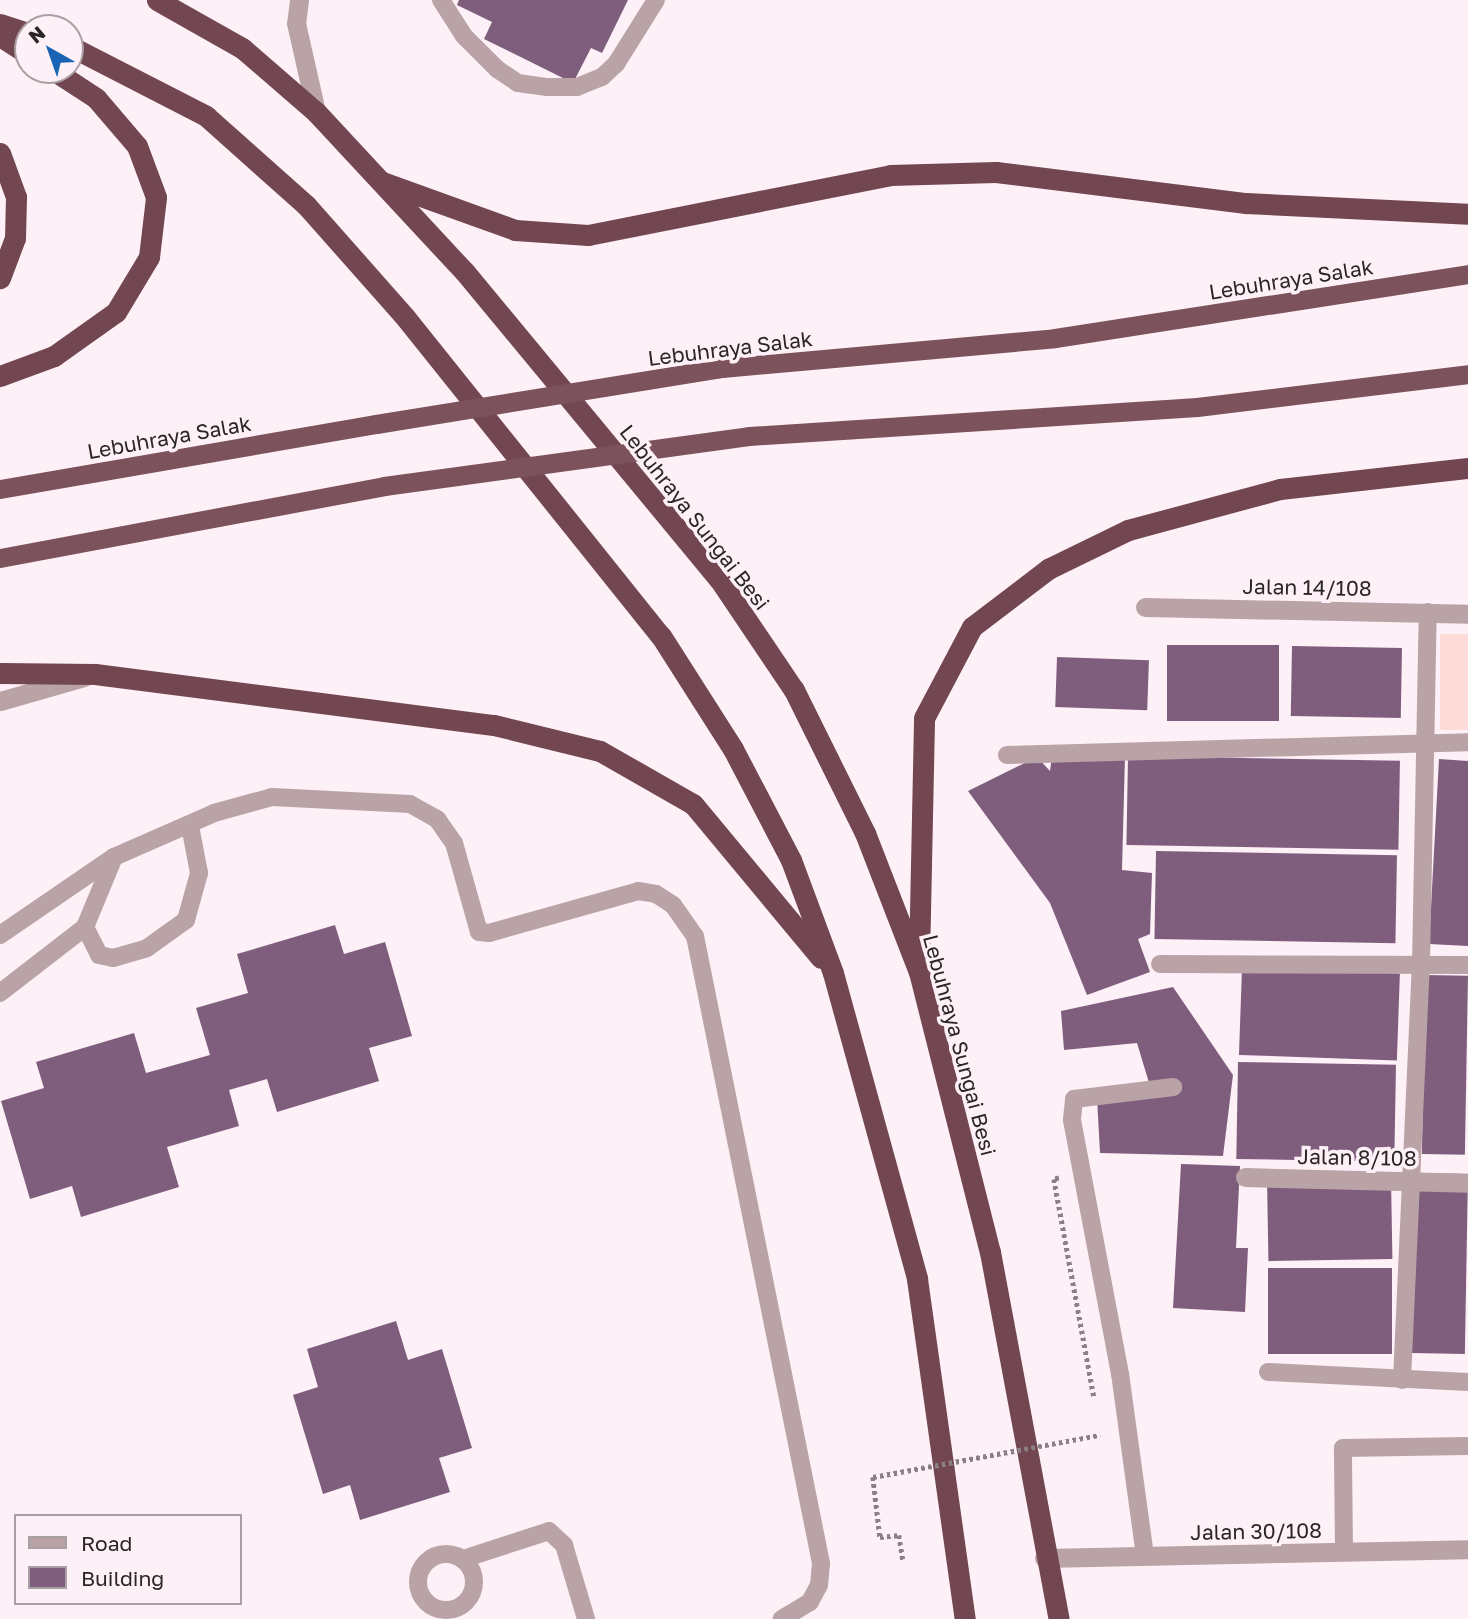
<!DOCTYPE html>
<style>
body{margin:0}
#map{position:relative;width:1468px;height:1619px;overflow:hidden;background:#fef0f7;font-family:"Golos Text",sans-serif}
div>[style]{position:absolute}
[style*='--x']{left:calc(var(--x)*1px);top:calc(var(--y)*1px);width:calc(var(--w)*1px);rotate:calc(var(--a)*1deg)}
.green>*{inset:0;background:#fcdbd8;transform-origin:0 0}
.building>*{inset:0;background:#7f5e7d;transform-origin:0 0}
.path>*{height:4.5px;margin-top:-2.25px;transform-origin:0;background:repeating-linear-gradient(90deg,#8a8186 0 3.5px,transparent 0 7px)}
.service>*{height:18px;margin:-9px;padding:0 9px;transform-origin:9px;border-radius:9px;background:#baa3a7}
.service>.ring{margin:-9px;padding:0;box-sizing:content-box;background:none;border:18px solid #baa3a7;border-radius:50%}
.minor>*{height:19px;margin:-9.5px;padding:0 9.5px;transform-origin:9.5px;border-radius:9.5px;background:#baa3a7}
.tertiary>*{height:19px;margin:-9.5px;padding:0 9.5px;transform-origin:9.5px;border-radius:9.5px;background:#baa3a7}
.trunk>*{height:19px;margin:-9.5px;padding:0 9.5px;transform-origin:9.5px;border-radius:9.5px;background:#7c535c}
.motorway>*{height:21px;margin:-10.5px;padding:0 10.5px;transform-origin:10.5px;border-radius:10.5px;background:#734751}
.path-bridge>*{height:4.5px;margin-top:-2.25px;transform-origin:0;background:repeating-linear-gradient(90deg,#8a8186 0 3.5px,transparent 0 7px)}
.trunk-bridge>*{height:19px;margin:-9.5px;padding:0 9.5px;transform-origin:9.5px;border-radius:9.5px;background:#7c535c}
span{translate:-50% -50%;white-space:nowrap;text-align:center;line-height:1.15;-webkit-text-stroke:7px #fef0f7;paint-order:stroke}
.street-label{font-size:21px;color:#2a2527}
.legend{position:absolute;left:14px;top:1514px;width:228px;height:91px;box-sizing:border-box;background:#fef0f7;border:2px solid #a99fa4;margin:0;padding:9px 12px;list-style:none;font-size:21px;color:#2a2527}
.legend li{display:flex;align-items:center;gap:14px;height:35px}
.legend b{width:35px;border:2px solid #a99fa4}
.north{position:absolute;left:14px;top:14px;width:70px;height:70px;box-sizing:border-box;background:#fef0f7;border:2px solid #a99fa4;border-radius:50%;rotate:320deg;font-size:19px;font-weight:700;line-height:28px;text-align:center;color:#2a2527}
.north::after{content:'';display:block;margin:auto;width:24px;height:32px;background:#1964b4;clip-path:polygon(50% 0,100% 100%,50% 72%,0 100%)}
</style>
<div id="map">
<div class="green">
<div style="left:1440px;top:634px;width:28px;height:96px"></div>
</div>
<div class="building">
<div style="clip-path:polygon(459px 0,628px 0,602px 53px,591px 48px,573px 83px,484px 39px,492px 22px,457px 5px)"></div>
<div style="left:1279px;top:645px;width:76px;height:112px;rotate:90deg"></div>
<div style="left:1292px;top:646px;width:110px;height:70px;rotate:1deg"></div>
<div style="left:1057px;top:657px;width:92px;height:50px;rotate:2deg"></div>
<div style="clip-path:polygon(1125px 756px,1122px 870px,1152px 873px,1150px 934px,1138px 939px,1150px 972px,1087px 995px,1050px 903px,968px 791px,1037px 757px,1050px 771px,1052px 757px)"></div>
<div style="left:1128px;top:756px;width:272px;height:89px;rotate:1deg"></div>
<div style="clip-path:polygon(1439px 759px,1468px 761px,1468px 946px,1429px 944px)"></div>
<div style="left:1156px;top:851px;width:241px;height:88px;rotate:1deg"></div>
<div style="clip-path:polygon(335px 925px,344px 954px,385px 942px,412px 1036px,369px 1048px,379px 1081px,277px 1112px,267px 1079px,229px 1090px,239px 1126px,167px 1147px,179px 1187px,81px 1217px,72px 1186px,30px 1199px,1px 1101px,44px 1088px,36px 1062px,134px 1033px,146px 1073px,210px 1055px,196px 1008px,248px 993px,237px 954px)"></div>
<div style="left:1242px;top:968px;width:158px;height:87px;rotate:2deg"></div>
<div style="left:1425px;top:975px;width:43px;height:179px;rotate:1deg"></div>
<div style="clip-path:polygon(1173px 987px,1233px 1075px,1223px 1156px,1100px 1153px,1097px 1098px,1153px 1096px,1137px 1043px,1064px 1050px,1061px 1011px)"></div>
<div style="left:1238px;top:1062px;width:158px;height:97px;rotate:1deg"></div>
<div style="clip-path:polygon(1181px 1164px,1240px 1166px,1236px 1248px,1248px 1248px,1245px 1312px,1173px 1308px)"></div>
<div style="left:1415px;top:1173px;width:53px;height:180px;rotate:1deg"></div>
<div style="left:1391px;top:1178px;width:81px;height:124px;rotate:89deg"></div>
<div style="left:1392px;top:1268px;width:86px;height:124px;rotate:90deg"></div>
<div style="clip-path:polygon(396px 1321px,408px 1360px,442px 1349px,472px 1448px,439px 1458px,450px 1492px,360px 1520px,350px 1485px,323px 1494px,293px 1395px,318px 1387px,307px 1349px)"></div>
</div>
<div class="path">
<div style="--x:1059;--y:1178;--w:5;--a:169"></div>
<div style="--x:1054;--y:1179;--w:221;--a:79.6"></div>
<div style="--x:873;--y:1477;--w:60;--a:83.3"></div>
<div style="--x:880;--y:1537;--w:19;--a:-6"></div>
<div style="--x:899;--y:1535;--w:26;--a:81"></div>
</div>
<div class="service">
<div style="--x:441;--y:0;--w:43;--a:57.4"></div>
<div style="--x:464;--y:36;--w:47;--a:45"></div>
<div style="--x:497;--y:69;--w:25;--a:34"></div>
<div style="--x:518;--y:83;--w:28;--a:8"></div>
<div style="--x:546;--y:87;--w:31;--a:0"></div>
<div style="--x:577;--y:87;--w:27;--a:-22"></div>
<div style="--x:602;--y:77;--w:19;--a:-43"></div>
<div style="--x:616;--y:64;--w:75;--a:-58"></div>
<div style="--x:1007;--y:755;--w:461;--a:-1.6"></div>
<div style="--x:85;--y:927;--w:31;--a:63"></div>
<div style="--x:99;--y:955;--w:14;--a:12"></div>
<div style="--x:113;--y:958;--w:35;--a:-16"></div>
<div style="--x:147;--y:948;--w:48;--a:-35.7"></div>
<div style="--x:186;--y:920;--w:49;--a:-74.5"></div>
<div style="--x:199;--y:873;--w:48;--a:-100.8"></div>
<div style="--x:0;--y:935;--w:138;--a:-34.4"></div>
<div style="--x:114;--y:857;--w:109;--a:-23.7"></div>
<div style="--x:214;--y:813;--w:60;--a:-15.4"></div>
<div style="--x:272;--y:797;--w:138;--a:2.9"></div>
<div style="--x:410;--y:804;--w:31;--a:29"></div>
<div style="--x:437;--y:819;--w:29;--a:55"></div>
<div style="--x:454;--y:843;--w:92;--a:74.3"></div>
<div style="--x:479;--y:932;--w:10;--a:6"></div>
<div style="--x:489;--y:933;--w:155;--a:-15.7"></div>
<div style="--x:638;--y:891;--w:18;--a:9"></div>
<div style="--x:656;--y:894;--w:20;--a:33"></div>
<div style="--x:673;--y:905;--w:38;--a:55"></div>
<div style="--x:695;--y:936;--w:640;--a:78.64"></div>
<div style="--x:821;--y:1563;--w:22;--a:95"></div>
<div style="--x:819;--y:1585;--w:19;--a:118"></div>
<div style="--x:810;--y:1602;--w:33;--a:149"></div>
<div style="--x:1160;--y:964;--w:308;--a:0.2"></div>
<div style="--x:0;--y:993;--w:108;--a:-37.8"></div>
<div style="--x:85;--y:927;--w:76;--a:-67.5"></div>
<div style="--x:1268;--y:1372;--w:200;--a:2.9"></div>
<div style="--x:1402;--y:1380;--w:416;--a:-87.4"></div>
<div style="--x:1421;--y:964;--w:352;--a:-88.9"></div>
<div style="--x:1344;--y:1552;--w:104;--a:-90.6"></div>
<div style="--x:1343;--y:1448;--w:125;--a:-0.9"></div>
<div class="ring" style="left:418px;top:1554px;width:38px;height:38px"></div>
<div style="--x:1145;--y:1556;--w:184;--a:-97.8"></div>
<div style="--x:1120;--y:1374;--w:259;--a:-100.7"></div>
<div style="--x:1072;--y:1119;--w:20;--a:-84"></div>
<div style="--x:1074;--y:1099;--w:100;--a:-6.9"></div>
<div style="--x:463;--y:1559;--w:90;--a:-18"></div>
<div style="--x:549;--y:1531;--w:21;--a:43"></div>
<div style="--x:564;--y:1545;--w:77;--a:73.4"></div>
</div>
<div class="minor">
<div style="--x:1145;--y:607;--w:323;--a:1.2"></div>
<div style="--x:1245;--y:1177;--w:223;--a:1.5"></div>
<div style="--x:1044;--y:1558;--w:424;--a:-1.2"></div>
</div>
<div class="tertiary">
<div style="--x:299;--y:0;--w:23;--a:97"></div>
<div style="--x:296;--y:23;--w:91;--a:77.3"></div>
<div style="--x:0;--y:701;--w:87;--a:-15.9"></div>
</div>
<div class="trunk">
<div style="--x:722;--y:368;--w:334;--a:-5.1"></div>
<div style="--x:1055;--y:338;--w:418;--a:-8.8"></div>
<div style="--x:749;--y:436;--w:449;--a:-3.7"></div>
<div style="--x:1197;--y:407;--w:273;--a:-6.9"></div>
<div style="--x:0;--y:489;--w:382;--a:-9.8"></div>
<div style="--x:0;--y:558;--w:391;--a:-10.6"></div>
</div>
<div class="motorway">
<div style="--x:157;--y:0;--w:98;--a:29.5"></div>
<div style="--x:242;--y:48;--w:98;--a:40.9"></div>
<div style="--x:316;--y:112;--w:217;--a:47.1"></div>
<div style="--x:464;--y:271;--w:400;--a:50.4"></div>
<div style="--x:719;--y:579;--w:134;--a:56"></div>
<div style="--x:794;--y:690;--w:160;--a:63.6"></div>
<div style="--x:865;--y:833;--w:149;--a:68.8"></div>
<div style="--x:919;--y:972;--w:289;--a:75.8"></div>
<div style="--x:990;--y:1252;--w:373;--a:79.4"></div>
<div style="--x:0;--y:24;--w:29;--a:18"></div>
<div style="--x:0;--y:36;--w:33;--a:33"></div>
<div style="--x:70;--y:46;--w:153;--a:27.2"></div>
<div style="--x:206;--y:116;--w:134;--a:41.7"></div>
<div style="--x:306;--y:205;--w:149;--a:48.5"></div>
<div style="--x:405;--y:317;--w:409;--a:51.3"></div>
<div style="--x:661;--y:636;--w:134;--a:57.5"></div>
<div style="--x:733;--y:749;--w:125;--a:62.4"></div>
<div style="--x:791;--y:860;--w:121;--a:69.6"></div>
<div style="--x:833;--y:973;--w:317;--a:74.6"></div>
<div style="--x:917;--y:1279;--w:343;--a:82"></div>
<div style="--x:0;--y:153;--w:47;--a:70"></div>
<div style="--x:16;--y:197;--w:41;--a:91.4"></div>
<div style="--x:15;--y:238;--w:43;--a:110.6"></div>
<div style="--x:382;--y:182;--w:141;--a:19.8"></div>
<div style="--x:515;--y:230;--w:73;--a:3.9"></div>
<div style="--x:588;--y:235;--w:308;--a:-11.2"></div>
<div style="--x:890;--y:175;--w:106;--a:-1.6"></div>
<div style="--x:996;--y:172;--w:252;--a:7.1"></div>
<div style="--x:1246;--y:203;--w:222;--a:2.8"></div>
<div style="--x:0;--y:376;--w:58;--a:-20.3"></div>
<div style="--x:54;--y:356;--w:76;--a:-35.4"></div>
<div style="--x:116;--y:312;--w:64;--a:-59"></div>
<div style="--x:149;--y:257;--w:60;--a:-83.3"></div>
<div style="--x:156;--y:197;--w:54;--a:-110.4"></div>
<div style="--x:137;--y:146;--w:63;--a:-130.5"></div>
<div style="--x:96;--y:98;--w:51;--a:-146.9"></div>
<div style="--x:0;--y:673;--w:95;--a:0.6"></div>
<div style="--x:95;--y:674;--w:402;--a:7.3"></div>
<div style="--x:494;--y:725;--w:109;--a:13.8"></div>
<div style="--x:600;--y:751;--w:107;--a:29.7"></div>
<div style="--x:693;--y:804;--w:200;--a:50.3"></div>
<div style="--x:919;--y:960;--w:242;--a:-88.8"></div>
<div style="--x:924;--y:718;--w:103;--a:-62.2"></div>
<div style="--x:972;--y:627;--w:96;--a:-37.3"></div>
<div style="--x:1048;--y:569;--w:89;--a:-26"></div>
<div style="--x:1128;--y:530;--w:157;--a:-15.1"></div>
<div style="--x:1280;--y:489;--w:189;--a:-6.4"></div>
</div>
<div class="path-bridge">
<div style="--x:873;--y:1477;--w:231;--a:-10.5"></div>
</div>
<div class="trunk-bridge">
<div style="--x:376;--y:424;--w:351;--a:-9.2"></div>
<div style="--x:384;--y:486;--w:368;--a:-7.8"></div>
</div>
<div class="street-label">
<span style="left:1291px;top:279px;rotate:-9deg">Lebuhraya Salak</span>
<span style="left:730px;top:348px;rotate:-7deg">Lebuhraya Salak</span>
<span style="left:169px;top:437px;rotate:-10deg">Lebuhraya Salak</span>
<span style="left:695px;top:517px;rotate:52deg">Lebuhraya Sungai Besi</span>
<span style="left:1307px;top:587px;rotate:1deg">Jalan 14/108</span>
<span style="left:960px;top:1045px;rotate:75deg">Lebuhraya Sungai Besi</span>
<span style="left:1357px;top:1157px;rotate:1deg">Jalan 8/108</span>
<span style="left:1256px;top:1531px;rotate:-1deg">Jalan 30/108</span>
</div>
<ul class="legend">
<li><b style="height:9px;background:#baa3a7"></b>Road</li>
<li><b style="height:19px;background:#7f5e7d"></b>Building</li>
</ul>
<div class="north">N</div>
</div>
